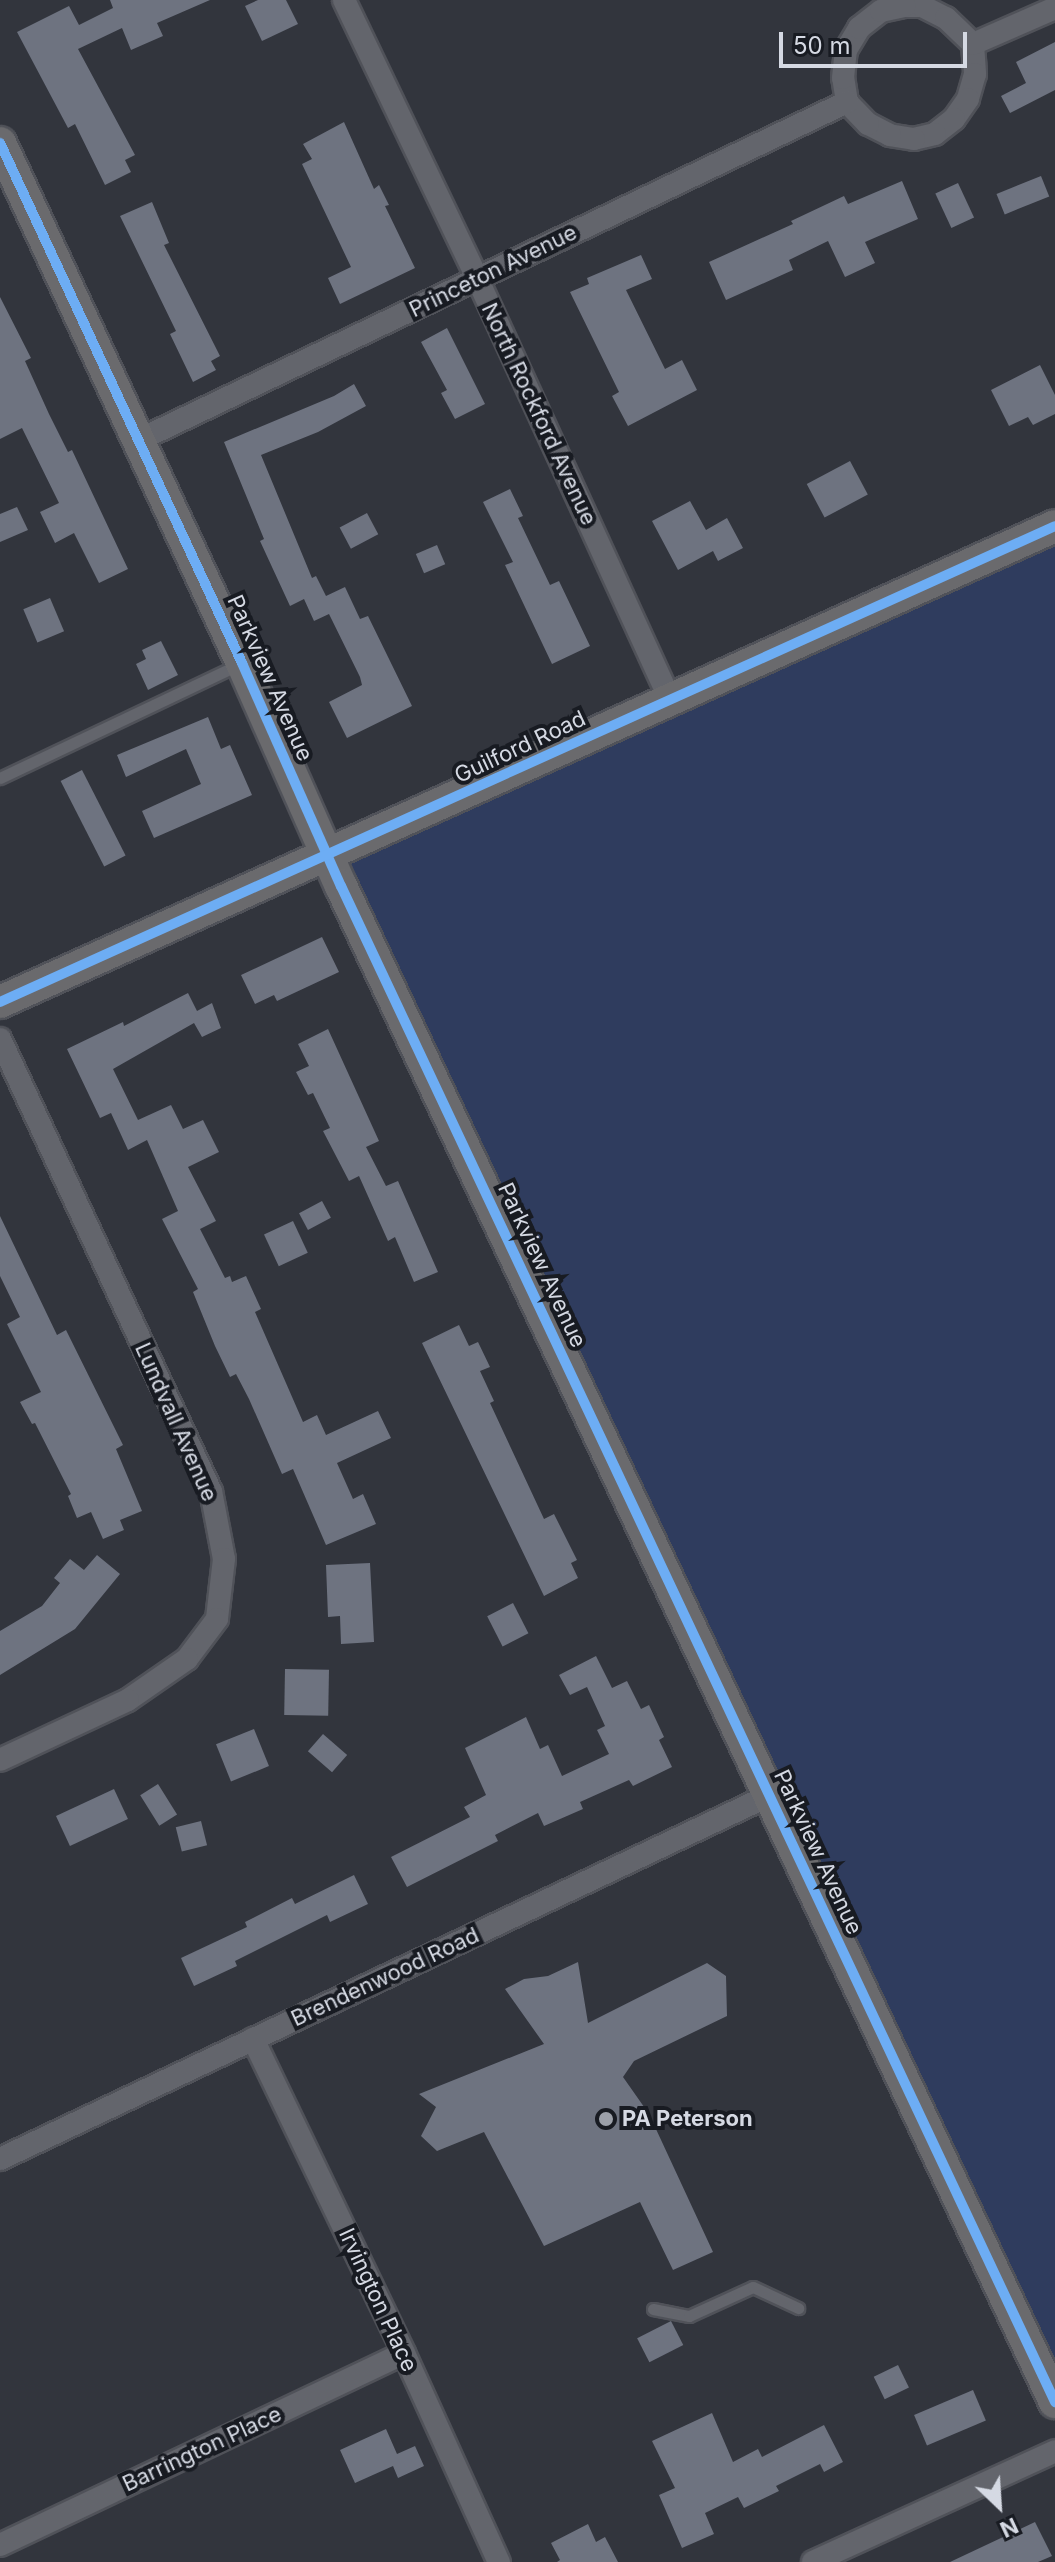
<!DOCTYPE html>
<style>
body{margin:0}
#map{position:relative;width:1055px;height:2562px;overflow:hidden;background:#32353d;font-family:Inter,sans-serif}
div>[style]{position:absolute}
[style*='--x']{left:calc(var(--x)*1px);top:calc(var(--y)*1px);width:calc(var(--w)*1px);rotate:calc(var(--a)*1deg)}
.green>*{inset:0;background:#2f3c5e}
.building>*{inset:0;background:#6e7380;transform-origin:0 0}
.roads{filter:drop-shadow(2px 0 #505259) drop-shadow(-2px 0 #505259) drop-shadow(0 2px #505259) drop-shadow(0 -2px #505259)}
.lane>*{height:11px;margin:-5.5px;padding:0 5.5px;transform-origin:5.5px;border-radius:5.5px;background:#63656c}
.street>*{height:22px;margin:-11px;padding:0 11px;transform-origin:11px;border-radius:11px;background:#63656c}
.secondary>*{height:32px;margin:-16px;padding:0 16px;transform-origin:16px;border-radius:16px;background:#6a6a6d}
.cycleway>*{height:10px;margin:-5px;padding:0 5px;transform-origin:5px;border-radius:5px;background:#6dadf4}
.dots>*{width:22px;height:22px;translate:-50% -50%;box-sizing:border-box;border:4px solid #181b22;border-radius:50%}
span{translate:-50% -50%;white-space:nowrap;text-align:center;line-height:1.15;-webkit-text-stroke:8px #181b22;paint-order:stroke}
.street-label{font-size:22px;color:#d5d9e3}
.poi-label{font-size:22px;color:#d5d9e3;font-weight:700}
.left{translate:0 -50%;text-align:left}
.north{position:absolute;left:959px;top:2466px;width:80px;height:80px;-webkit-text-stroke:6px #181b22;paint-order:stroke;rotate:155deg;font-size:22px;font-weight:700;line-height:32px;text-align:center;color:#d5d9e3}
.north::after{content:'';display:block;margin:auto;width:28px;height:36px;background:#d5d9e3;clip-path:polygon(50% 0,100% 100%,50% 72%,0 100%)}
.scale{position:absolute;left:779px;top:32px;width:188px;height:36px;box-sizing:border-box;border:4px solid #d5d9e3;border-top:0;padding-left:10px;font-size:24px;line-height:28px;white-space:nowrap;color:#d5d9e3;-webkit-text-stroke:6px #181b22;paint-order:stroke}
</style>
<div id="map">
<div class="green">
<div style="clip-path:polygon(1055px 543px,1055px 2382px,809px 1841px,341px 886px,341px 868px)"></div>
</div>
<div class="building">
<div style="clip-path:polygon(110px 0,210px 0,157px 23px,163px 36px,131px 50px,122px 28px,78px 49px,135px 155px,125px 160px,131px 172px,105px 185px,75px 124px,68px 128px,17px 32px,69px 6px,79px 25px,113px 8px)"></div>
<div style="clip-path:polygon(258px 0,286px 0,298px 24px,262px 41px,245px 6px)"></div>
<div style="clip-path:polygon(1055px 42px,1055px 90px,1010px 113px,1001px 96px,1026px 83px,1016px 62px)"></div>
<div style="clip-path:polygon(344px 122px,374px 189px,379px 185px,389px 205px,385px 206px,415px 268px,340px 304px,328px 278px,351px 267px,302px 164px,312px 159px,303px 144px)"></div>
<div style="left:1041px;top:176px;width:22px;height:48px;rotate:68deg"></div>
<div style="clip-path:polygon(902px 181px,918px 219px,865px 242px,875px 263px,845px 277px,828px 241px,789px 260px,793px 270px,726px 300px,709px 262px,793px 224px,791px 221px,844px 196px,848px 204px)"></div>
<div style="left:958px;top:183px;width:38px;height:25px;rotate:65deg"></div>
<div style="clip-path:polygon(152px 202px,169px 243px,164px 245px,220px 356px,211px 361px,216px 370px,193px 382px,170px 334px,176px 331px,120px 216px)"></div>
<div style="clip-path:polygon(641px 255px,652px 279px,626px 290px,665px 369px,682px 360px,697px 390px,628px 426px,612px 396px,619px 392px,570px 292px,589px 284px,587px 278px)"></div>
<div style="clip-path:polygon(0 297px,31px 358px,25px 361px,49px 414px,68px 452px,72px 450px,128px 569px,99px 583px,74px 533px,55px 543px,40px 512px,59px 503px,22px 428px,0 439px)"></div>
<div style="clip-path:polygon(447px 328px,485px 404px,455px 419px,441px 393px,447px 390px,421px 342px)"></div>
<div style="clip-path:polygon(1040px 365px,1055px 395px,1055px 414px,1033px 425px,1028px 417px,1009px 426px,991px 390px)"></div>
<div style="clip-path:polygon(354px 384px,366px 406px,318px 432px,261px 455px,312px 578px,316px 576px,326px 596px,345px 587px,360px 619px,368px 616px,412px 706px,347px 738px,329px 702px,362px 685px,360px 677px,329px 614px,314px 621px,304px 599px,290px 606px,260px 541px,264px 539px,224px 442px,334px 396px)"></div>
<div style="left:850px;top:461px;width:38px;height:49px;rotate:62deg"></div>
<div style="clip-path:polygon(510px 489px,523px 516px,518px 518px,550px 585px,559px 581px,590px 646px,552px 664px,505px 565px,513px 562px,483px 502px)"></div>
<div style="clip-path:polygon(690px 501px,706px 530px,727px 518px,743px 548px,718px 561px,713px 551px,678px 570px,652px 521px)"></div>
<div style="clip-path:polygon(17px 507px,28px 530px,0 542px,0 514px)"></div>
<div style="left:367px;top:513px;width:24px;height:31px;rotate:62deg"></div>
<div style="left:437px;top:545px;width:21px;height:23px;rotate:67deg"></div>
<div style="left:50px;top:598px;width:36px;height:29px;rotate:67deg"></div>
<div style="clip-path:polygon(161px 641px,178px 675px,148px 690px,136px 664px,146px 659px,142px 650px)"></div>
<div style="clip-path:polygon(208px 717px,221px 749px,230px 745px,252px 795px,154px 838px,142px 811px,201px 784px,186px 749px,126px 777px,117px 755px)"></div>
<div style="left:82px;top:770px;width:96px;height:24px;rotate:63deg"></div>
<div style="clip-path:polygon(322px 937px,339px 972px,277px 1001px,274px 995px,255px 1004px,241px 975px)"></div>
<div style="clip-path:polygon(188px 993px,197px 1011px,212px 1003px,221px 1028px,202px 1037px,194px 1023px,113px 1069px,138px 1120px,171px 1105px,183px 1129px,203px 1120px,219px 1152px,188px 1167px,216px 1221px,200px 1229px,225px 1278px,230px 1276px,232px 1282px,246px 1276px,261px 1309px,255px 1312px,303px 1422px,317px 1415px,326px 1435px,378px 1411px,391px 1438px,337px 1463px,353px 1499px,363px 1494px,376px 1524px,326px 1545px,293px 1469px,282px 1474px,249px 1399px,236px 1374px,230px 1377px,215px 1346px,193px 1292px,198px 1289px,162px 1219px,178px 1211px,147px 1140px,128px 1150px,111px 1113px,100px 1118px,67px 1049px,123px 1022px,124px 1026px)"></div>
<div style="clip-path:polygon(328px 1029px,379px 1141px,366px 1147px,386px 1186px,398px 1181px,438px 1272px,414px 1282px,395px 1237px,388px 1241px,359px 1176px,349px 1181px,323px 1131px,330px 1128px,313px 1093px,308px 1095px,296px 1072px,309px 1066px,298px 1044px)"></div>
<div style="left:322px;top:1201px;width:19px;height:26px;rotate:62deg"></div>
<div style="clip-path:polygon(0 1216px,57px 1335px,66px 1330px,123px 1445px,116px 1449px,142px 1511px,120px 1520px,124px 1530px,103px 1539px,91px 1512px,77px 1518px,68px 1496px,71px 1494px,35px 1423px,32px 1424px,20px 1402px,41px 1392px,7px 1324px,20px 1317px,0 1276px)"></div>
<div style="left:293px;top:1221px;width:35px;height:32px;rotate:65deg"></div>
<div style="clip-path:polygon(459px 1325px,469px 1346px,478px 1342px,490px 1367px,480px 1371px,494px 1401px,490px 1403px,544px 1519px,554px 1514px,577px 1560px,571px 1563px,578px 1578px,544px 1596px,422px 1343px)"></div>
<div style="clip-path:polygon(97px 1555px,120px 1574px,75px 1629px,0 1675px,0 1631px,42px 1606px,60px 1583px,54px 1578px,70px 1559px,84px 1570px)"></div>
<div style="clip-path:polygon(370px 1563px,374px 1642px,341px 1644px,340px 1616px,328px 1617px,326px 1565px)"></div>
<div style="left:513px;top:1603px;width:34px;height:29px;rotate:63deg"></div>
<div style="clip-path:polygon(596px 1656px,612px 1688px,627px 1681px,641px 1709px,649px 1705px,664px 1737px,659px 1740px,672px 1767px,633px 1786px,629px 1780px,580px 1802px,583px 1809px,544px 1826px,538px 1813px,495px 1835px,498px 1841px,407px 1887px,391px 1857px,470px 1817px,464px 1807px,486px 1795px,465px 1748px,526px 1717px,540px 1749px,548px 1745px,562px 1776px,609px 1754px,597px 1730px,605px 1726px,587px 1687px,570px 1695px,559px 1675px)"></div>
<div style="left:285px;top:1669px;width:44px;height:46px;rotate:1deg"></div>
<div style="left:254px;top:1729px;width:40px;height:41px;rotate:68deg"></div>
<div style="left:323px;top:1734px;width:32px;height:23px;rotate:41deg"></div>
<div style="left:158px;top:1784px;width:36px;height:21px;rotate:58deg"></div>
<div style="left:114px;top:1789px;width:33px;height:64px;rotate:65deg"></div>
<div style="left:201px;top:1821px;width:25px;height:26px;rotate:76deg"></div>
<div style="clip-path:polygon(354px 1875px,368px 1904px,330px 1922px,327px 1915px,235px 1961px,237px 1966px,194px 1986px,181px 1958px,247px 1927px,245px 1922px,292px 1898px,295px 1904px)"></div>
<div style="clip-path:polygon(578px 1962px,588px 2023px,707px 1963px,726px 1976px,727px 2016px,634px 2061px,623px 2077px,649px 2114px,713px 2252px,673px 2270px,640px 2202px,544px 2246px,484px 2132px,437px 2151px,421px 2136px,436px 2107px,419px 2094px,544px 2044px,505px 1989px,524px 1979px,548px 1976px)"></div>
<div style="left:671px;top:2321px;width:27px;height:38px;rotate:63deg"></div>
<div style="left:898px;top:2365px;width:25px;height:27px;rotate:64deg"></div>
<div style="left:973px;top:2390px;width:33px;height:64px;rotate:67deg"></div>
<div style="clip-path:polygon(712px 2413px,733px 2462px,758px 2449px,762px 2457px,824px 2425px,843px 2462px,824px 2472px,820px 2464px,776px 2486px,779px 2491px,744px 2508px,738px 2497px,705px 2513px,714px 2534px,682px 2548px,659px 2495px,675px 2488px,652px 2441px)"></div>
<div style="clip-path:polygon(386px 2429px,397px 2454px,415px 2446px,424px 2466px,398px 2478px,393px 2466px,355px 2483px,340px 2450px)"></div>
<div style="clip-path:polygon(1035px 2522px,1052px 2556px,1038px 2562px,950px 2562px)"></div>
<div style="clip-path:polygon(588px 2524px,596px 2542px,605px 2537px,618px 2562px,557px 2562px,560px 2560px,551px 2543px)"></div>
</div>
<div class="roads">
<div class="lane">
<div style="--x:0;--y:778;--w:263;--a:-25.4"></div>
<div style="--x:653;--y:2309;--w:37;--a:11"></div>
<div style="--x:689;--y:2316;--w:70;--a:-24.4"></div>
<div style="--x:753;--y:2287;--w:50;--a:25"></div>
</div>
<div class="street">
<div style="--x:344;--y:0;--w:308;--a:64.4"></div>
<div style="--x:477;--y:278;--w:464;--a:65.4"></div>
<div style="--x:904;--y:6;--w:18;--a:0"></div>
<div style="--x:922;--y:6;--w:27;--a:27"></div>
<div style="--x:946;--y:18;--w:37;--a:44"></div>
<div style="--x:973;--y:44;--w:30;--a:86"></div>
<div style="--x:975;--y:74;--w:26;--a:106"></div>
<div style="--x:968;--y:99;--w:24;--a:125"></div>
<div style="--x:954;--y:119;--w:24;--a:142"></div>
<div style="--x:935;--y:134;--w:22;--a:167"></div>
<div style="--x:914;--y:139;--w:24;--a:-171"></div>
<div style="--x:890;--y:135;--w:25;--a:-153"></div>
<div style="--x:868;--y:124;--w:30;--a:-134"></div>
<div style="--x:847;--y:102;--w:24;--a:-99"></div>
<div style="--x:843;--y:78;--w:28;--a:-84"></div>
<div style="--x:846;--y:50;--w:26;--a:-59"></div>
<div style="--x:859;--y:28;--w:28;--a:-38"></div>
<div style="--x:881;--y:11;--w:24;--a:-12"></div>
<div style="--x:973;--y:44;--w:90;--a:-23.7"></div>
<div style="--x:139;--y:440;--w:785;--a:-25.52"></div>
<div style="--x:0;--y:1039;--w:499;--a:65"></div>
<div style="--x:211;--y:1491;--w:69;--a:79.2"></div>
<div style="--x:224;--y:1559;--w:60;--a:96.7"></div>
<div style="--x:217;--y:1619;--w:50;--a:126.9"></div>
<div style="--x:187;--y:1659;--w:72;--a:145.2"></div>
<div style="--x:128;--y:1700;--w:141;--a:154.9"></div>
<div style="--x:253;--y:2039;--w:348;--a:64.3"></div>
<div style="--x:404;--y:2353;--w:230;--a:65.6"></div>
<div style="--x:0;--y:2159;--w:852;--a:-25.3"></div>
<div style="--x:0;--y:2545;--w:447;--a:-25.4"></div>
<div style="--x:813;--y:2562;--w:266;--a:-24.6"></div>
</div>
<div class="secondary">
<div style="--x:0;--y:143;--w:574;--a:65.04"></div>
<div style="--x:242;--y:663;--w:244;--a:66.1"></div>
<div style="--x:341;--y:886;--w:1676;--a:64.78"></div>
<div style="--x:0;--y:1002;--w:1157;--a:-24.28"></div>
</div>
</div>
<div class="cycleway">
<div style="--x:0;--y:143;--w:574;--a:65.04"></div>
<div style="--x:242;--y:663;--w:244;--a:66.1"></div>
<div style="--x:341;--y:886;--w:1676;--a:64.78"></div>
<div style="--x:0;--y:1002;--w:1157;--a:-24.28"></div>
</div>
<div class="dots">
<div style="left:606px;top:2119px;background:#9ca0a9"></div>
</div>
<div class="street-label">
<span style="left:493px;top:271px;rotate:-26deg">Princeton Avenue</span>
<span style="left:539px;top:414px;rotate:65deg">North Rockford Avenue</span>
<span style="left:270px;top:678px;rotate:66deg">Parkview Avenue</span>
<span style="left:520px;top:747px;rotate:-25deg">Guilford Road</span>
<span style="left:542px;top:1265px;rotate:65deg">Parkview Avenue</span>
<span style="left:176px;top:1422px;rotate:66deg">Lundvall Avenue</span>
<span style="left:818px;top:1852px;rotate:65deg">Parkview Avenue</span>
<span style="left:385px;top:1977px;rotate:-25deg">Brendenwood Road</span>
<span style="left:378px;top:2300px;rotate:65deg">Irvington Place</span>
<span style="left:202px;top:2449px;rotate:-25deg">Barrington Place</span>
</div>
<div class="poi-label">
<span class="left" style="left:622px;top:2119px">PA Peterson</span>
</div>
<div class="north">N</div>
<div class="scale">50 m</div>
</div>
